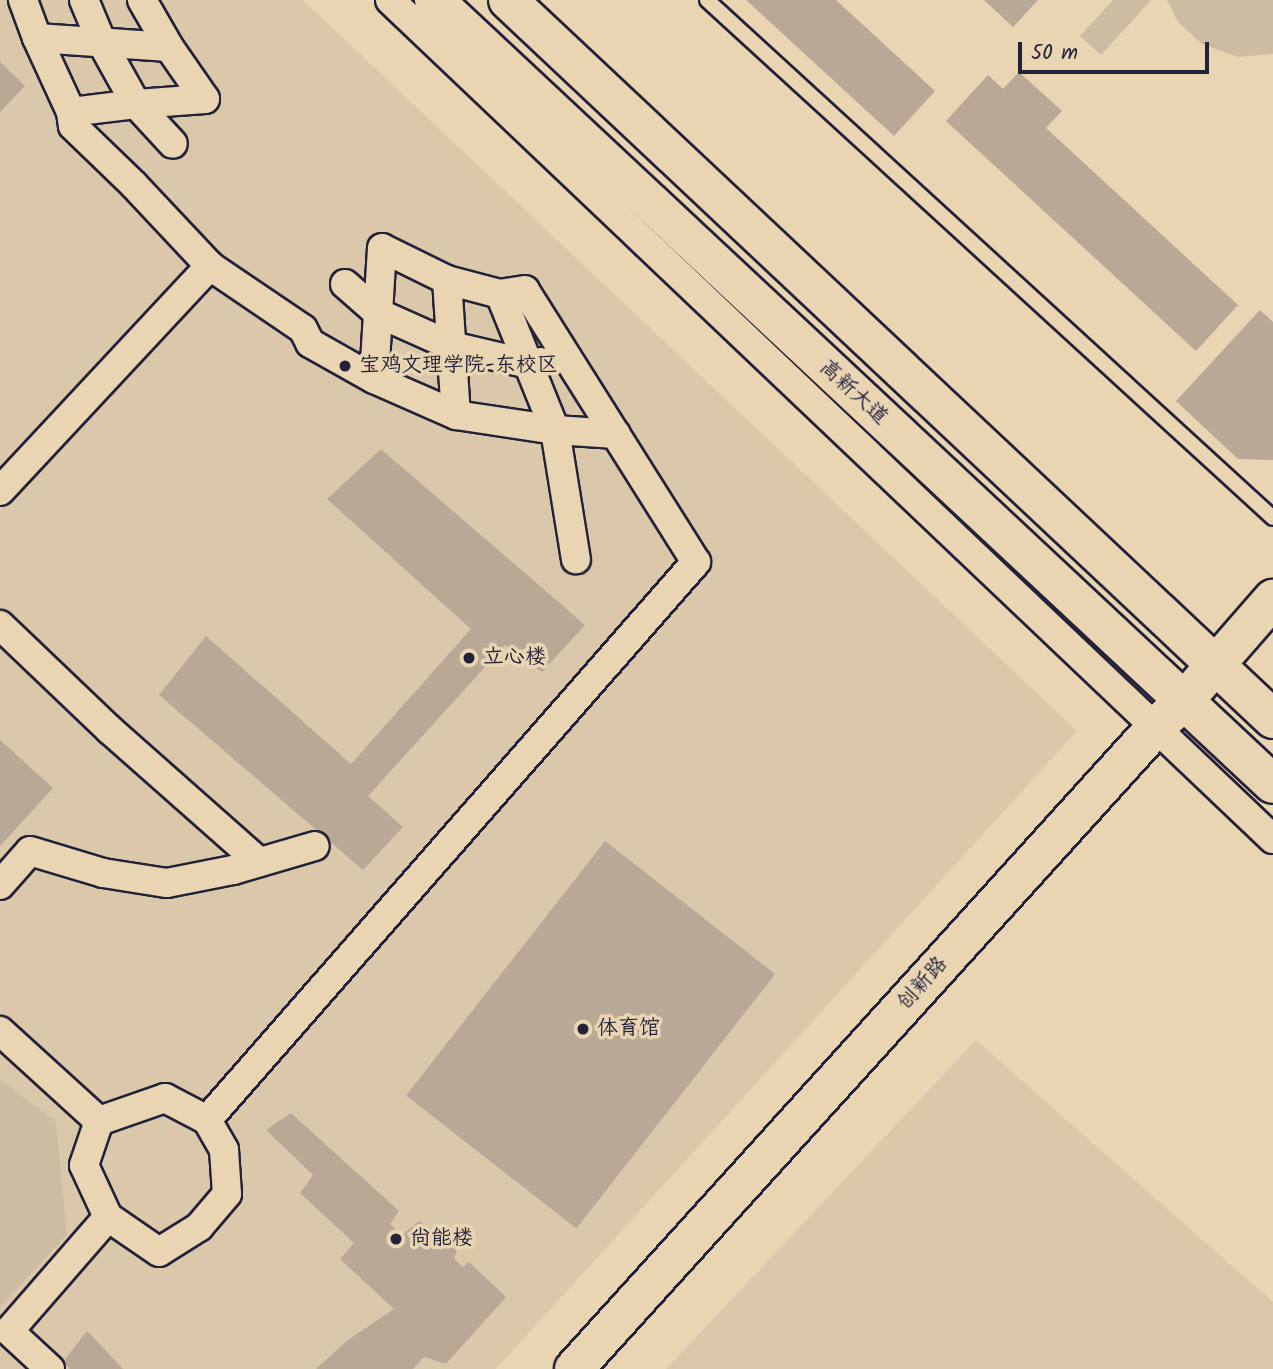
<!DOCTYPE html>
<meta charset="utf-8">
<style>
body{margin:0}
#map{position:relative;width:1273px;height:1369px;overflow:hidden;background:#ead5b3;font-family:Kalam,"LXGW WenKai TC",sans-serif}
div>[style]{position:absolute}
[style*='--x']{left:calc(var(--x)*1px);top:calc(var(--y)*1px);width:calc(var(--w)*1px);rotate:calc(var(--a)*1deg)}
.built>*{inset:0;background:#dbc8aa}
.green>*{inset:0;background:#cdbba2}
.building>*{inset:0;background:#b8a895;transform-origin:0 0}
.roads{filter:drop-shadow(2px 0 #22223b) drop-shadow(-2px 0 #22223b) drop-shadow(0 2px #22223b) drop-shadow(0 -2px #22223b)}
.lane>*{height:14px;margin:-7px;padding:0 7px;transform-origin:7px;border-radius:7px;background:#ead5b3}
.street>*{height:28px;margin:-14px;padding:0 14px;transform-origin:14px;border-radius:14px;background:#ead5b3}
.secondary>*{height:38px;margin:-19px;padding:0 19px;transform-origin:19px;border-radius:19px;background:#ead5b3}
.highway>*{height:38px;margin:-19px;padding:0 19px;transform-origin:19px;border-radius:19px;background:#ead5b3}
.dots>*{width:19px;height:19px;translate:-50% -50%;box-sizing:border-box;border:4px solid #ead5b3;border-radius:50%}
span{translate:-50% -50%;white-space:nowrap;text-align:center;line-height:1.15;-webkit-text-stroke:7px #ead5b3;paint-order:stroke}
.poi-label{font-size:21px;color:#22223b}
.left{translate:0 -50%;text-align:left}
.street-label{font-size:21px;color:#22223b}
.scale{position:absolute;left:1018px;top:42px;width:191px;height:32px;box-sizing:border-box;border:4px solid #22223b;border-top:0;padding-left:9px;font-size:21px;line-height:24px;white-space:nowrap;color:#22223b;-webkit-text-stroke:5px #ead5b3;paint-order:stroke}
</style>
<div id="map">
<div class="built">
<div style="clip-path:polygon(0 0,303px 0,1077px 731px,496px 1369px,0 1369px)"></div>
<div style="clip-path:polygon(976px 1040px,1273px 1302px,1273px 1369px,666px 1369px)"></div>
</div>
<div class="green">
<div style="clip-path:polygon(1113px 0,1151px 0,1101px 55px,1080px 36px)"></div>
<div style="clip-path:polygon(1167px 0,1273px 0,1273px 54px,1238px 57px,1202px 44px,1178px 22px)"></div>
<div style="clip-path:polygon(0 1079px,56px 1122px,67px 1235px,0 1307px)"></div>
</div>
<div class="building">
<div style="clip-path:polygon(746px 0,836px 0,935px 91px,894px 136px)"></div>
<div style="clip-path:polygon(984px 0,1038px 0,1013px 27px)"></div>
<div style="clip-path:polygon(0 62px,25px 86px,0 112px)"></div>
<div style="clip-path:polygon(1019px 72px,1062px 111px,1046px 128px,1238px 305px,1196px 351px,946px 121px,988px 75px,1003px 89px)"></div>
<div style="clip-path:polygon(1260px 310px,1273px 322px,1273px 460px,1238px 459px,1176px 401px)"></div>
<div style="clip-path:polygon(381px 449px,585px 625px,542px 672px,505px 645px,368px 796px,403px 827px,363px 870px,159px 695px,206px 636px,351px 764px,471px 629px,327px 499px)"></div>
<div style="clip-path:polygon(0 740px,53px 788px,0 846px)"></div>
<div style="left:605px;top:841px;width:216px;height:323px;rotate:38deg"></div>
<div style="clip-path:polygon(291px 1113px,399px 1211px,390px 1224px,402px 1235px,419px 1221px,457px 1251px,454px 1259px,463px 1267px,469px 1262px,506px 1297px,446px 1364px,424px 1357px,413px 1369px,316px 1369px,348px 1340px,394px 1309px,340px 1259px,354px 1243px,300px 1193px,313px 1175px,266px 1130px)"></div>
<div style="clip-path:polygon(87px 1331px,123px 1369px,70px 1369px,63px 1362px)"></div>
</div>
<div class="roads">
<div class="lane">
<div style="--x:707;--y:0;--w:767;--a:42.46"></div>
</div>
<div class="street">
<div style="--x:23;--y:0;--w:40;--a:69.8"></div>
<div style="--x:37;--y:38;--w:132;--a:3.9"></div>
<div style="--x:169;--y:47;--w:63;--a:55.3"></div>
<div style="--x:205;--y:99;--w:69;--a:175.9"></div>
<div style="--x:136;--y:104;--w:54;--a:47.2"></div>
<div style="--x:84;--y:0;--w:47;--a:67.3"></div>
<div style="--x:102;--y:43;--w:70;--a:60.9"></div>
<div style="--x:136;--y:104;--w:65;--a:173"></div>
<div style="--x:71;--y:112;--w:14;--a:82"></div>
<div style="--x:73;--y:126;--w:85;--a:44"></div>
<div style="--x:134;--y:185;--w:111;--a:46.8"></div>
<div style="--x:142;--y:0;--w:54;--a:60.1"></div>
<div style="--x:390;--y:0;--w:1218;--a:43.54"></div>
<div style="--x:37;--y:38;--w:81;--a:65.3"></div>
<div style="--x:447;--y:280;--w:135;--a:86.2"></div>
<div style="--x:345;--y:284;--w:44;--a:41.3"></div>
<div style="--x:378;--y:313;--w:81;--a:24"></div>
<div style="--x:452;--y:346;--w:78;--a:13.3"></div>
<div style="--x:528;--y:364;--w:13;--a:-9"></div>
<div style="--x:500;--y:294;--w:147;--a:68"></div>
<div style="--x:555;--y:430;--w:131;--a:80.8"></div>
<div style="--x:0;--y:491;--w:308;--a:-47"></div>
<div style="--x:210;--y:266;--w:112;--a:34.1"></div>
<div style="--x:303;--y:329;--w:16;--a:63"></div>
<div style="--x:310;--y:343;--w:73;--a:29.4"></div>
<div style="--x:374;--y:379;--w:90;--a:23.7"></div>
<div style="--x:456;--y:415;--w:100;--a:8.6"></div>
<div style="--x:555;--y:430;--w:61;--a:3.8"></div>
<div style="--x:0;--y:625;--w:152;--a:43.7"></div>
<div style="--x:110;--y:730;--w:199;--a:41.5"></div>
<div style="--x:0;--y:885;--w:45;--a:-48.6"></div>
<div style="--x:30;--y:851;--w:76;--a:16.8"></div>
<div style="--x:103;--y:873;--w:65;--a:8.9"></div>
<div style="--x:167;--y:883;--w:67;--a:-11.1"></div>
<div style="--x:233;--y:870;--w:85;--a:-16.3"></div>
<div style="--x:0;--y:1031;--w:134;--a:42.3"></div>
<div style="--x:207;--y:1120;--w:742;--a:-48.77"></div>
<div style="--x:696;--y:562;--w:321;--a:-122.2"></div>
<div style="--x:525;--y:290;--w:25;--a:171"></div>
<div style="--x:500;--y:294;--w:55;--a:-165.2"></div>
<div style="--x:447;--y:280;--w:72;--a:-153.8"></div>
<div style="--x:382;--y:248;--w:131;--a:93.5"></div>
<div style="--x:50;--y:1369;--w:56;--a:-137.2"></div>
<div style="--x:9;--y:1331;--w:151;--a:-49"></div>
<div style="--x:108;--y:1217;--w:57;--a:-114.8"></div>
<div style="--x:84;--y:1165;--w:46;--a:-71.2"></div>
<div style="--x:99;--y:1121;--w:70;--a:-19.2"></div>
<div style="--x:165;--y:1098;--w:47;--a:27.6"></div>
<div style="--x:207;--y:1120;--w:34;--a:60"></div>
<div style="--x:224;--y:1150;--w:44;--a:86.1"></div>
<div style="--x:227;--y:1194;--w:43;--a:130.3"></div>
<div style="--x:199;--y:1227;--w:47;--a:148"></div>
<div style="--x:159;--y:1252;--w:62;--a:-145.5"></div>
</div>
<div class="secondary">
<div style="--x:574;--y:1369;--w:867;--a:-47.81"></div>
<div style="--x:1156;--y:727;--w:37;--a:-43"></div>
<div style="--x:1183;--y:702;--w:137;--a:-48.9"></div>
</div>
<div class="highway">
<div style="--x:434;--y:0;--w:1148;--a:43.06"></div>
<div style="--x:508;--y:0;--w:1050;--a:43.22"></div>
</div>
</div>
<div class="dots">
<div style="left:345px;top:366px;background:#22223b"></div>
<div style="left:469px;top:658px;background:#22223b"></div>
<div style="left:583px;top:1029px;background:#22223b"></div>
<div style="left:396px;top:1239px;background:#22223b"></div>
</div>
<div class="poi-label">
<span class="left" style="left:359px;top:366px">宝鸡文理学院-东校区</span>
<span class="left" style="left:483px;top:658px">立心楼</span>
<span class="left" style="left:597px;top:1029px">体育馆</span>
<span class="left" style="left:410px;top:1239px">尚能楼</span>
</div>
<div class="street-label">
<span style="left:853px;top:393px;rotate:43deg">高新大道</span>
<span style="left:923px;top:984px;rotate:-48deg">创新路</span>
</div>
<div class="scale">50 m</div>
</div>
